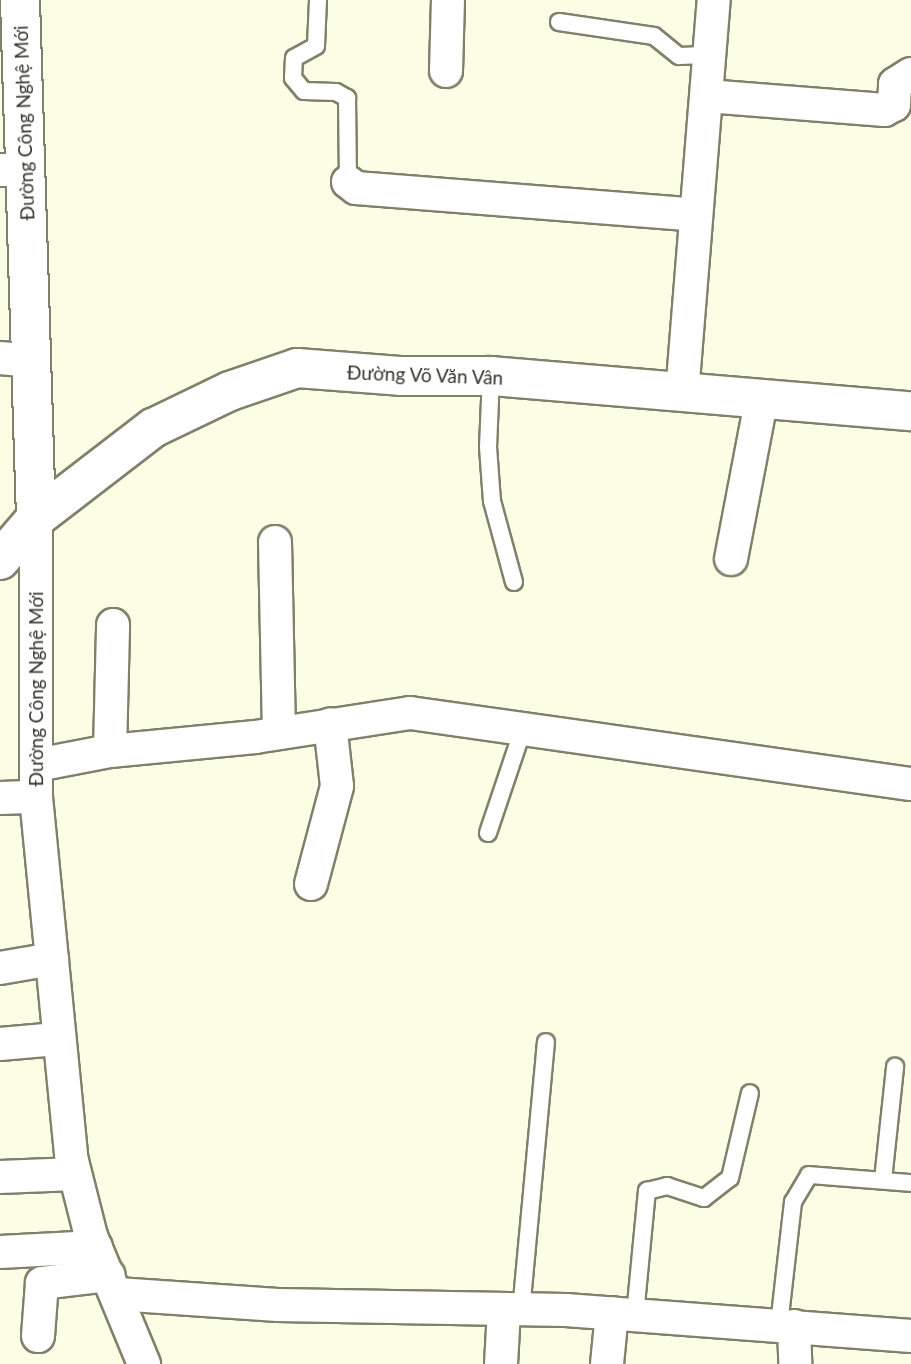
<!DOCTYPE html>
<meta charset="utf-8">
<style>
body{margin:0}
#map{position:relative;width:911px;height:1364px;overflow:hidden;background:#fbfee5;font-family:Lato,sans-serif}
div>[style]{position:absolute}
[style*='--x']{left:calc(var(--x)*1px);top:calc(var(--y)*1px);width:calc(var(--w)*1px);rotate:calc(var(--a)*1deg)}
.roads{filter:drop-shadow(2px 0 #7f816b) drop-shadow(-2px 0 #7f816b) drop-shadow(0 2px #7f816b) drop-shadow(0 -2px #7f816b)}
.service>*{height:16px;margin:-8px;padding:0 8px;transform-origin:8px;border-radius:8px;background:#fff}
.minor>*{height:32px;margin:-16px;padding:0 16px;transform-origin:16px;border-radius:16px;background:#fff}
.tertiary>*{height:38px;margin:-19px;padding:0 19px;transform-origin:19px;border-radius:19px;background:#fff}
span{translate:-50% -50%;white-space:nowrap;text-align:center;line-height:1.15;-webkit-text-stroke:6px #fff;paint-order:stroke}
.street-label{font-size:19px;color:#34352c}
</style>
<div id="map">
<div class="roads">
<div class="service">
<div style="--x:318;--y:0;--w:46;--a:92.5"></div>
<div style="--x:316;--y:46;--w:25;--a:151"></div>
<div style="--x:294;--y:58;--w:20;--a:93"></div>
<div style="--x:293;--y:78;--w:17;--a:50"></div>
<div style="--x:304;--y:91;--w:32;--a:2"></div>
<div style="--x:336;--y:92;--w:13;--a:29"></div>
<div style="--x:347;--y:98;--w:84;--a:89.3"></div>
<div style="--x:559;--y:22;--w:96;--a:8.4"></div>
<div style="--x:654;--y:36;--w:32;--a:39"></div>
<div style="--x:679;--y:56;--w:33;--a:-2"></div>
<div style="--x:491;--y:376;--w:71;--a:92.4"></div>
<div style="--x:488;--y:447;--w:54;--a:85.8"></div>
<div style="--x:492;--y:501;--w:84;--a:74.8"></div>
<div style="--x:488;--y:833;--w:110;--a:-71.4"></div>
<div style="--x:883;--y:1180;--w:114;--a:-83.9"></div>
<div style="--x:521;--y:1311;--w:270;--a:-84.7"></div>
<div style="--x:635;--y:1315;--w:125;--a:-84.5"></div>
<div style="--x:647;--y:1191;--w:21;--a:-14"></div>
<div style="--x:667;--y:1186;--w:39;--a:18"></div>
<div style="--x:704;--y:1198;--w:33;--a:-38"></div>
<div style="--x:730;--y:1178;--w:87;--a:-76.8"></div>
<div style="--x:779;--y:1325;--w:124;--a:-83.5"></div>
<div style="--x:793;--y:1202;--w:31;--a:-59"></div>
<div style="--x:809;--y:1175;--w:102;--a:4.5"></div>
</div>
<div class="minor">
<div style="--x:446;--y:71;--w:71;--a:-88.4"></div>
<div style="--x:707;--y:96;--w:178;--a:4.5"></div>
<div style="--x:884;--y:110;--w:11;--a:-27"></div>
<div style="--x:894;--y:105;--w:21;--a:-87"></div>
<div style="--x:895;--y:84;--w:19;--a:-32"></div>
<div style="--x:0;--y:170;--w:26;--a:0"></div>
<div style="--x:348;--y:182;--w:10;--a:37"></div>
<div style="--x:356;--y:188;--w:341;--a:4.5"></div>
<div style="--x:0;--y:358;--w:33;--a:5"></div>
<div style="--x:682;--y:394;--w:395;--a:-85.4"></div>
<div style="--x:36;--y:518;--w:279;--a:90"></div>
<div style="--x:36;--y:797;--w:366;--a:84.4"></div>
<div style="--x:72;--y:1161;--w:77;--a:75.8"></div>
<div style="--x:91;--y:1236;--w:139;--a:67.5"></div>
<div style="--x:275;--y:542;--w:191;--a:88.8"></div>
<div style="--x:731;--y:559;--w:161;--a:-79.2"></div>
<div style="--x:110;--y:751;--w:126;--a:-88.6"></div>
<div style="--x:37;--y:765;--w:74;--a:-10.9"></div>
<div style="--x:110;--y:751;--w:146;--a:-5.5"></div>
<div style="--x:255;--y:737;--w:157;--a:-8.8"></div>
<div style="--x:410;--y:713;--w:506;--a:8.07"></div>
<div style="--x:0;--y:798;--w:36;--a:-2"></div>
<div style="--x:311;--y:884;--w:101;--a:-75.1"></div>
<div style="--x:337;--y:786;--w:62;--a:-96.4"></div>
<div style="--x:0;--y:968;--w:53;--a:-9.8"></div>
<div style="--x:0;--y:1044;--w:57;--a:-5"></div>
<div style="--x:0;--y:1177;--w:75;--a:-2.3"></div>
<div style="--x:0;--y:1252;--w:96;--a:-3"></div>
<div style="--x:117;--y:1294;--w:161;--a:3.9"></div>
<div style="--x:278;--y:1305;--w:288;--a:1"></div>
<div style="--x:566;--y:1310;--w:346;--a:4.3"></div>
<div style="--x:794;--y:1326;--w:38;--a:88"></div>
<div style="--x:38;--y:1336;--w:53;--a:-85.7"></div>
<div style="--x:42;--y:1283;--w:67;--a:-6.8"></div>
<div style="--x:501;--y:1364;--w:53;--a:-86.8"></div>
<div style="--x:607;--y:1364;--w:51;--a:-84.4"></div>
</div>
<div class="tertiary">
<div style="--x:20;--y:0;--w:518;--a:88.23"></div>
<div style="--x:0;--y:560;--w:55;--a:-49.4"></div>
<div style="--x:36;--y:518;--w:148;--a:-37.6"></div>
<div style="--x:153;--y:428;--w:85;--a:-25.7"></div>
<div style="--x:230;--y:391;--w:71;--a:-18.9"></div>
<div style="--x:297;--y:368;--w:103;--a:4.4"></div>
<div style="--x:400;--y:376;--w:91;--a:0"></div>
<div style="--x:491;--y:376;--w:421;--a:4.8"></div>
</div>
</div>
<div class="street-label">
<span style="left:24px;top:123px;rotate:-92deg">Đường Công Nghệ Mới</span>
<span style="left:425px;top:375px;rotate:2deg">Đường Võ Văn Vân</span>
<span style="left:36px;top:689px;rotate:-90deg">Đường Công Nghệ Mới</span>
</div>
</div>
